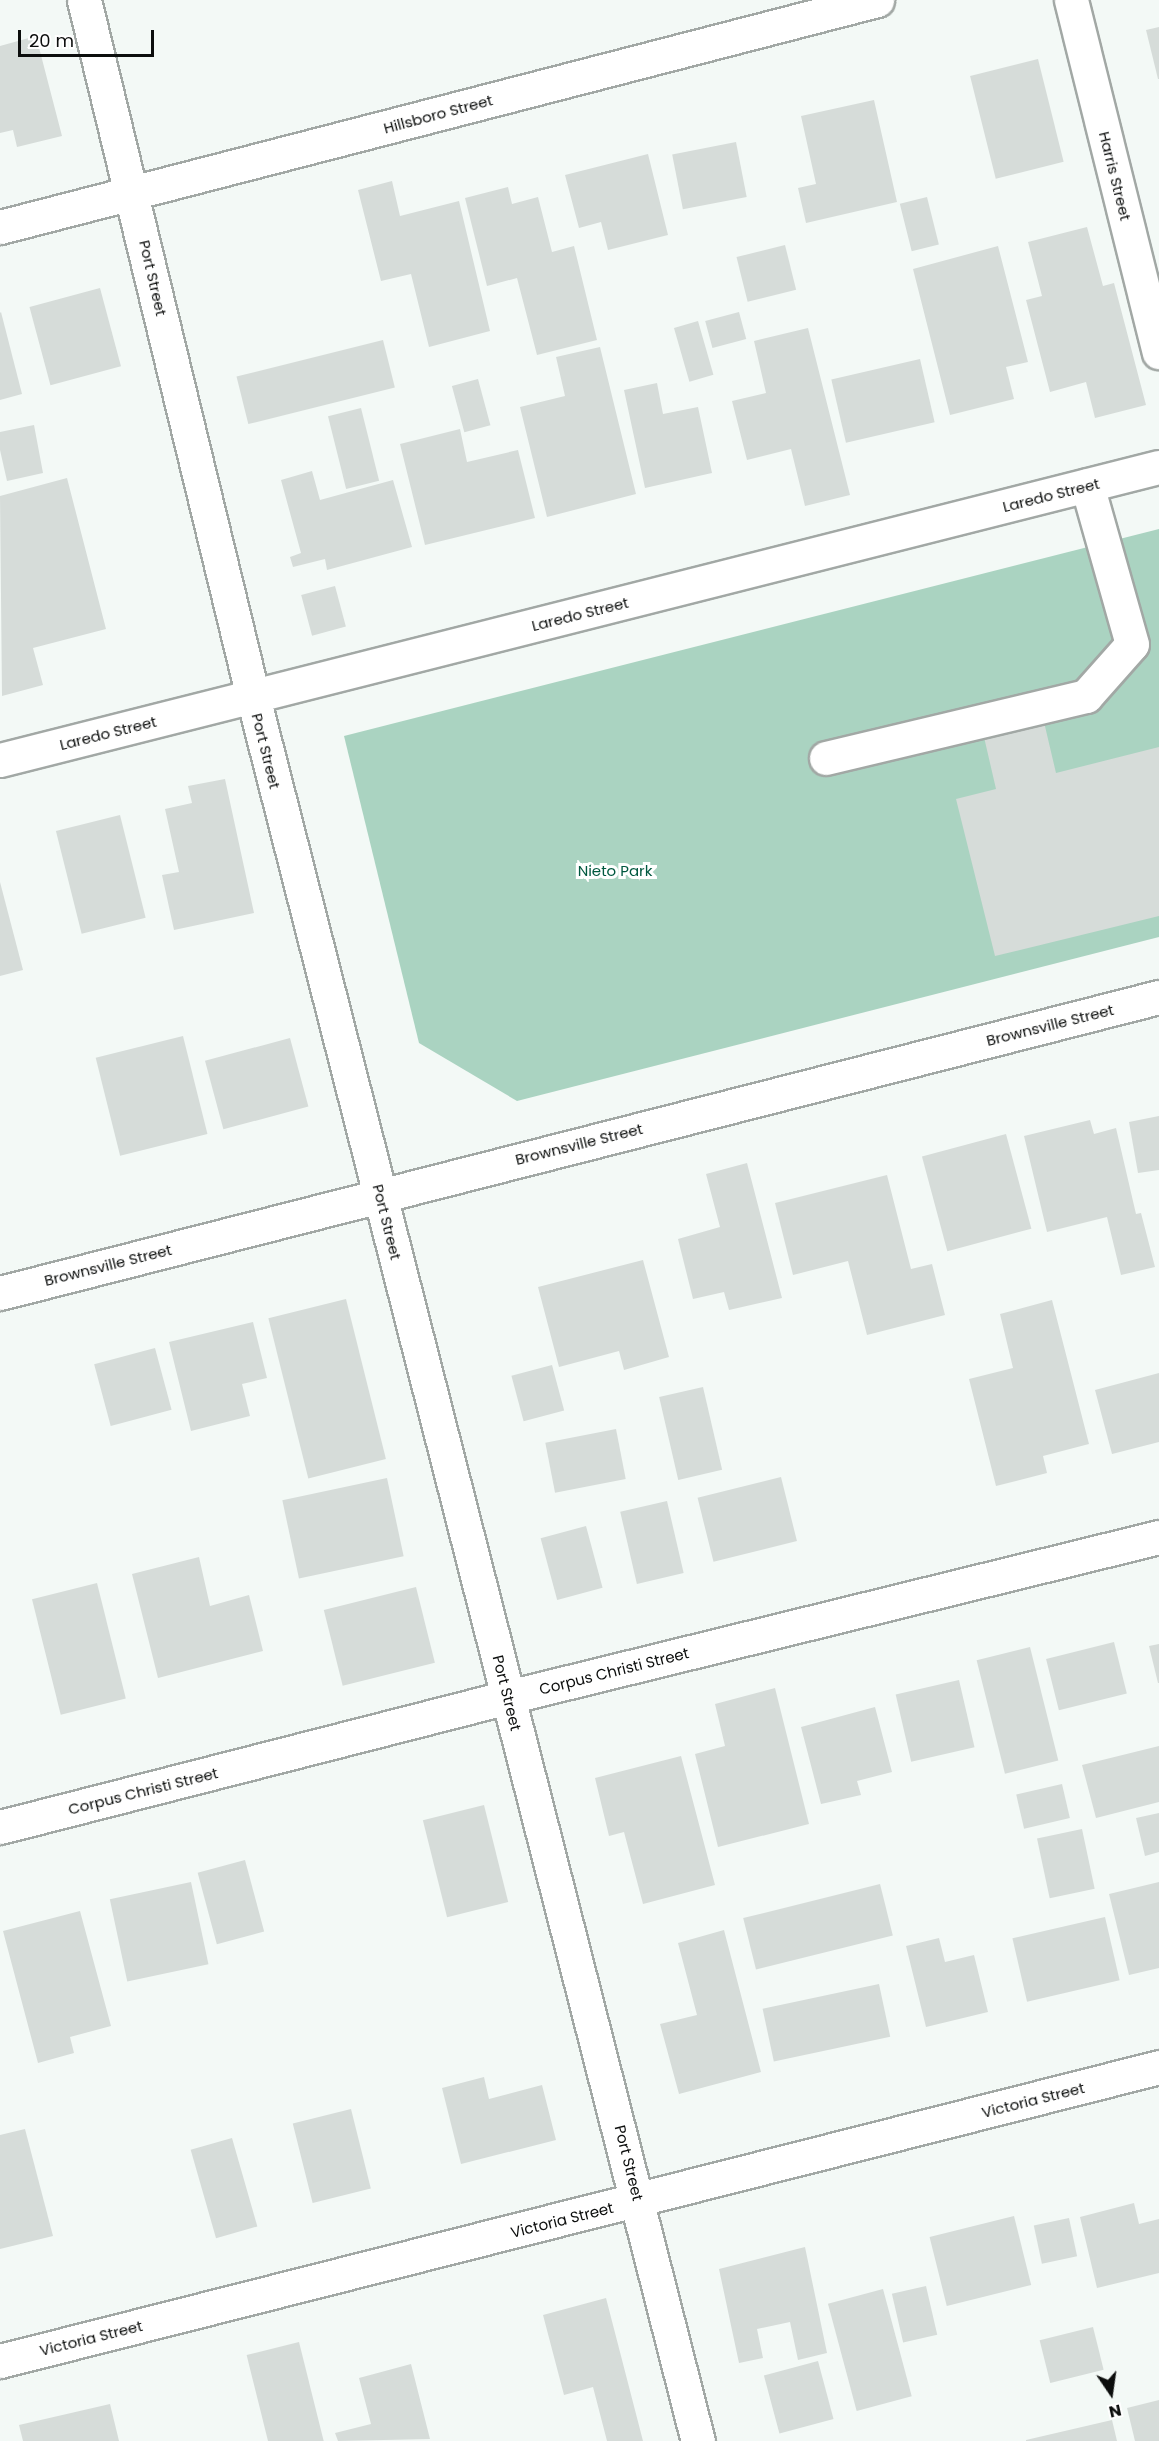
<!DOCTYPE html>
<style>
body{margin:0}
#map{position:relative;width:1159px;height:2441px;overflow:hidden;background:#f3f9f6;font-family:Poppins,sans-serif}
div>[style]{position:absolute}
[style*='--x']{left:calc(var(--x)*1px);top:calc(var(--y)*1px);width:calc(var(--w)*1px);rotate:calc(var(--a)*1deg)}
.green>*{inset:0;background:#aad3c1}
.building>*{inset:0;background:#d6dcd9;transform-origin:0 0}
.roads{filter:drop-shadow(2px 0 #a2a8a5) drop-shadow(-2px 0 #a2a8a5) drop-shadow(0 2px #a2a8a5) drop-shadow(0 -2px #a2a8a5)}
.minor>*{height:33px;margin:-16.5px;padding:0 16.5px;transform-origin:16.5px;border-radius:16.5px;background:#fff}
span{translate:-50% -50%;white-space:nowrap;text-align:center;line-height:1.15;-webkit-text-stroke:6px #fff;paint-order:stroke}
.street-label{font-size:15px;color:#0c0e0d}
.park-label{font-size:15px;color:#00583f}
.north{position:absolute;left:1081px;top:2363px;width:60px;height:60px;-webkit-text-stroke:4px #fff;paint-order:stroke;rotate:167deg;font-size:16px;font-weight:700;line-height:24px;text-align:center;color:#0c0e0d}
.north::after{content:'';display:block;margin:auto;width:21px;height:27px;background:#0c0e0d;clip-path:polygon(50% 0,100% 100%,50% 72%,0 100%)}
.scale{position:absolute;left:18px;top:30px;width:136px;height:27px;box-sizing:border-box;border:3px solid #0c0e0d;border-top:0;padding-left:8px;font-size:18px;line-height:21px;white-space:nowrap;color:#0c0e0d;-webkit-text-stroke:4px #fff;paint-order:stroke}
</style>
<div id="map">
<div class="green">
<div style="clip-path:polygon(1159px 529px,1159px 937px,517px 1101px,419px 1043px,344px 736px)"></div>
</div>
<div class="building">
<div style="clip-path:polygon(1159px 27px,1159px 79px,1158px 79px,1146px 30px)"></div>
<div style="clip-path:polygon(36px 36px,62px 136px,17px 147px,13px 130px,0 133px,0 46px)"></div>
<div style="left:1038px;top:59px;width:106px;height:70px;rotate:76deg"></div>
<div style="clip-path:polygon(874px 100px,897px 202px,806px 223px,798px 188px,816px 184px,801px 116px)"></div>
<div style="left:736px;top:142px;width:56px;height:65px;rotate:79deg"></div>
<div style="clip-path:polygon(648px 154px,668px 235px,608px 250px,601px 222px,579px 228px,565px 175px)"></div>
<div style="clip-path:polygon(392px 181px,400px 216px,459px 201px,490px 331px,429px 347px,411px 274px,381px 281px,358px 190px)"></div>
<div style="clip-path:polygon(508px 187px,512px 204px,538px 197px,552px 252px,574px 246px,597px 340px,537px 355px,517px 278px,487px 286px,465px 198px)"></div>
<div style="left:927px;top:197px;width:49px;height:28px;rotate:76deg"></div>
<div style="clip-path:polygon(1087px 227px,1103px 286px,1114px 283px,1146px 405px,1095px 418px,1086px 382px,1050px 392px,1026px 300px,1042px 296px,1028px 242px)"></div>
<div style="left:785px;top:245px;width:46px;height:50px;rotate:76deg"></div>
<div style="clip-path:polygon(998px 246px,1028px 362px,1006px 367px,1014px 399px,950px 415px,913px 269px)"></div>
<div style="left:100px;top:288px;width:81px;height:73px;rotate:75deg"></div>
<div style="clip-path:polygon(1px 312px,22px 394px,0 400px,0 313px)"></div>
<div style="left:739px;top:312px;width:28px;height:35px;rotate:75deg"></div>
<div style="left:698px;top:321px;width:56px;height:25px;rotate:74deg"></div>
<div style="clip-path:polygon(808px 328px,850px 495px,805px 506px,791px 449px,747px 460px,732px 401px,766px 393px,754px 341px)"></div>
<div style="left:383px;top:340px;width:49px;height:151px;rotate:76deg"></div>
<div style="clip-path:polygon(600px 347px,636px 494px,547px 517px,520px 407px,565px 396px,556px 357px)"></div>
<div style="left:920px;top:359px;width:65px;height:91px;rotate:77deg"></div>
<div style="left:478px;top:379px;width:48px;height:27px;rotate:75deg"></div>
<div style="clip-path:polygon(657px 383px,663px 414px,698px 407px,712px 473px,645px 488px,624px 390px)"></div>
<div style="left:361px;top:408px;width:75px;height:34px;rotate:76deg"></div>
<div style="clip-path:polygon(34px 425px,43px 473px,7px 481px,0 450px,0 432px)"></div>
<div style="clip-path:polygon(460px 429px,467px 462px,518px 450px,535px 518px,425px 545px,400px 444px)"></div>
<div style="clip-path:polygon(312px 471px,320px 500px,393px 480px,412px 547px,327px 570px,325px 559px,293px 567px,290px 557px,301px 553px,281px 480px)"></div>
<div style="clip-path:polygon(67px 478px,106px 629px,33px 648px,43px 685px,2px 696px,0 496px)"></div>
<div style="left:335px;top:586px;width:42px;height:35px;rotate:75deg"></div>
<div style="clip-path:polygon(1044px 722px,1056px 773px,1159px 747px,1159px 916px,995px 956px,956px 799px,996px 789px,984px 737px)"></div>
<div style="clip-path:polygon(225px 779px,254px 913px,174px 930px,162px 875px,179px 872px,165px 809px,192px 803px,188px 786px)"></div>
<div style="left:120px;top:815px;width:106px;height:66px;rotate:76deg"></div>
<div style="clip-path:polygon(0 882px,23px 970px,0 976px)"></div>
<div style="left:183px;top:1036px;width:101px;height:90px;rotate:76deg"></div>
<div style="left:290px;top:1038px;width:71px;height:88px;rotate:75deg"></div>
<div style="clip-path:polygon(1159px 1116px,1159px 1170px,1138px 1173px,1129px 1122px)"></div>
<div style="clip-path:polygon(1090px 1120px,1094px 1134px,1116px 1128px,1136px 1214px,1141px 1213px,1155px 1267px,1121px 1275px,1107px 1217px,1047px 1232px,1024px 1136px)"></div>
<div style="left:1006px;top:1134px;width:98px;height:87px;rotate:75deg"></div>
<div style="clip-path:polygon(747px 1163px,782px 1298px,729px 1310px,724px 1292px,693px 1299px,678px 1239px,720px 1227px,706px 1174px)"></div>
<div style="clip-path:polygon(887px 1175px,911px 1269px,932px 1264px,945px 1315px,867px 1335px,848px 1261px,793px 1275px,775px 1203px)"></div>
<div style="clip-path:polygon(643px 1260px,669px 1357px,624px 1370px,619px 1351px,559px 1367px,538px 1287px)"></div>
<div style="left:346px;top:1299px;width:165px;height:80px;rotate:76deg"></div>
<div style="clip-path:polygon(1052px 1300px,1089px 1444px,1043px 1456px,1047px 1473px,996px 1486px,969px 1379px,1013px 1368px,1000px 1314px)"></div>
<div style="clip-path:polygon(253px 1322px,267px 1378px,242px 1384px,250px 1416px,191px 1431px,169px 1342px)"></div>
<div style="left:155px;top:1348px;width:64px;height:63px;rotate:75deg"></div>
<div style="left:552px;top:1365px;width:47px;height:42px;rotate:75deg"></div>
<div style="clip-path:polygon(1159px 1373px,1159px 1442px,1112px 1454px,1095px 1390px)"></div>
<div style="left:703px;top:1387px;width:85px;height:45px;rotate:77deg"></div>
<div style="left:616px;top:1429px;width:51px;height:72px;rotate:79deg"></div>
<div style="left:781px;top:1477px;width:66px;height:86px;rotate:76deg"></div>
<div style="left:387px;top:1478px;width:80px;height:107px;rotate:78deg"></div>
<div style="left:667px;top:1501px;width:74px;height:48px;rotate:77deg"></div>
<div style="left:586px;top:1526px;width:64px;height:47px;rotate:75deg"></div>
<div style="clip-path:polygon(199px 1557px,210px 1606px,249px 1595px,263px 1651px,158px 1678px,132px 1574px)"></div>
<div style="left:97px;top:1583px;width:119px;height:67px;rotate:76deg"></div>
<div style="left:416px;top:1587px;width:78px;height:95px;rotate:76deg"></div>
<div style="left:1114px;top:1642px;width:53px;height:70px;rotate:76deg"></div>
<div style="clip-path:polygon(1159px 1644px,1159px 1683px,1158px 1683px,1149px 1646px)"></div>
<div style="left:1030px;top:1647px;width:117px;height:55px;rotate:76deg"></div>
<div style="left:959px;top:1680px;width:69px;height:65px;rotate:77deg"></div>
<div style="clip-path:polygon(775px 1688px,809px 1824px,718px 1847px,695px 1754px,725px 1746px,715px 1704px)"></div>
<div style="clip-path:polygon(875px 1707px,892px 1772px,857px 1781px,861px 1795px,821px 1804px,801px 1727px)"></div>
<div style="clip-path:polygon(1159px 1746px,1159px 1802px,1096px 1818px,1082px 1765px)"></div>
<div style="clip-path:polygon(681px 1756px,715px 1885px,643px 1904px,624px 1832px,609px 1836px,595px 1778px)"></div>
<div style="left:1062px;top:1784px;width:35px;height:47px;rotate:77deg"></div>
<div style="left:484px;top:1805px;width:100px;height:63px;rotate:76deg"></div>
<div style="clip-path:polygon(1159px 1813px,1159px 1852px,1145px 1856px,1136px 1818px)"></div>
<div style="left:1082px;top:1829px;width:61px;height:46px;rotate:78deg"></div>
<div style="left:245px;top:1860px;width:74px;height:49px;rotate:75deg"></div>
<div style="left:191px;top:1882px;width:84px;height:83px;rotate:78deg"></div>
<div style="clip-path:polygon(1159px 1882px,1159px 1968px,1129px 1975px,1109px 1894px)"></div>
<div style="left:880px;top:1884px;width:53px;height:141px;rotate:76deg"></div>
<div style="clip-path:polygon(80px 1911px,111px 2026px,70px 2037px,74px 2053px,38px 2063px,3px 1931px)"></div>
<div style="left:1105px;top:1917px;width:65px;height:95px;rotate:77deg"></div>
<div style="clip-path:polygon(724px 1930px,761px 2072px,679px 2094px,660px 2024px,697px 2015px,678px 1943px)"></div>
<div style="clip-path:polygon(939px 1938px,945px 1962px,974px 1955px,988px 2012px,926px 2027px,906px 1946px)"></div>
<div style="left:879px;top:1984px;width:54px;height:119px;rotate:78deg"></div>
<div style="clip-path:polygon(484px 2077px,489px 2099px,542px 2085px,556px 2140px,461px 2164px,442px 2088px)"></div>
<div style="left:351px;top:2109px;width:82px;height:60px;rotate:76deg"></div>
<div style="clip-path:polygon(25px 2129px,53px 2236px,0 2249px,0 2135px)"></div>
<div style="left:232px;top:2138px;width:92px;height:43px;rotate:74deg"></div>
<div style="clip-path:polygon(1134px 2203px,1139px 2224px,1159px 2219px,1159px 2273px,1097px 2288px,1080px 2217px)"></div>
<div style="left:1014px;top:2216px;width:71px;height:87px;rotate:76deg"></div>
<div style="left:1069px;top:2218px;width:39px;height:36px;rotate:78deg"></div>
<div style="clip-path:polygon(805px 2247px,827px 2353px,798px 2360px,790px 2322px,757px 2329px,763px 2358px,739px 2363px,719px 2269px)"></div>
<div style="left:926px;top:2286px;width:50px;height:35px;rotate:77deg"></div>
<div style="left:883px;top:2289px;width:111px;height:57px;rotate:75deg"></div>
<div style="clip-path:polygon(606px 2298px,643px 2441px,607px 2441px,593px 2387px,564px 2395px,543px 2315px)"></div>
<div style="left:1093px;top:2327px;width:44px;height:55px;rotate:76deg"></div>
<div style="left:299px;top:2342px;width:102px;height:54px;rotate:76deg"></div>
<div style="left:818px;top:2361px;width:60px;height:56px;rotate:75deg"></div>
<div style="clip-path:polygon(411px 2364px,430px 2439px,338px 2441px,335px 2433px,371px 2424px,359px 2378px)"></div>
<div style="clip-path:polygon(1159px 2400px,1159px 2441px,1135px 2441px,1127px 2408px)"></div>
<div style="clip-path:polygon(110px 2404px,119px 2441px,23px 2441px,19px 2425px)"></div>
<div style="clip-path:polygon(1112px 2420px,1117px 2441px,1026px 2441px,1026px 2440px)"></div>
</div>
<div class="roads">
<div class="minor">
<div style="--x:84;--y:0;--w:717;--a:76.37"></div>
<div style="--x:253;--y:697;--w:1800;--a:75.69"></div>
<div style="--x:1071;--y:0;--w:363;--a:76"></div>
<div style="--x:0;--y:227;--w:906;--a:-14.51"></div>
<div style="--x:826;--y:758;--w:267;--a:-13.4"></div>
<div style="--x:1086;--y:696;--w:69;--a:-48.5"></div>
<div style="--x:1132;--y:644;--w:165;--a:-105.8"></div>
<div style="--x:0;--y:760;--w:1195;--a:-14.19"></div>
<div style="--x:0;--y:1293;--w:1196;--a:-14.33"></div>
<div style="--x:0;--y:1827;--w:524;--a:-14.35"></div>
<div style="--x:508;--y:1697;--w:670;--a:-13.81"></div>
<div style="--x:0;--y:2361;--w:1196;--a:-14.23"></div>
</div>
</div>
<div class="street-label">
<span style="left:438px;top:114px;rotate:-15deg">Hillsboro Street</span>
<span style="left:1115px;top:176px;rotate:76deg">Harris Street</span>
<span style="left:153px;top:278px;rotate:77deg">Port Street</span>
<span style="left:1051px;top:495px;rotate:-14deg">Laredo Street</span>
<span style="left:580px;top:614px;rotate:-14deg">Laredo Street</span>
<span style="left:108px;top:733px;rotate:-14deg">Laredo Street</span>
<span style="left:266px;top:751px;rotate:76deg">Port Street</span>
<span style="left:1050px;top:1025px;rotate:-14deg">Brownsville Street</span>
<span style="left:579px;top:1144px;rotate:-14deg">Brownsville Street</span>
<span style="left:387px;top:1222px;rotate:76deg">Port Street</span>
<span style="left:108px;top:1265px;rotate:-14deg">Brownsville Street</span>
<span style="left:614px;top:1671px;rotate:-14deg">Corpus Christi Street</span>
<span style="left:507px;top:1693px;rotate:76deg">Port Street</span>
<span style="left:143px;top:1791px;rotate:-14deg">Corpus Christi Street</span>
<span style="left:1033px;top:2100px;rotate:-14deg">Victoria Street</span>
<span style="left:629px;top:2163px;rotate:76deg">Port Street</span>
<span style="left:562px;top:2220px;rotate:-14deg">Victoria Street</span>
<span style="left:91px;top:2338px;rotate:-14deg">Victoria Street</span>
</div>
<div class="park-label">
<span style="left:615px;top:871px">Nieto Park</span>
</div>
<div class="north">N</div>
<div class="scale">20 m</div>
</div>
